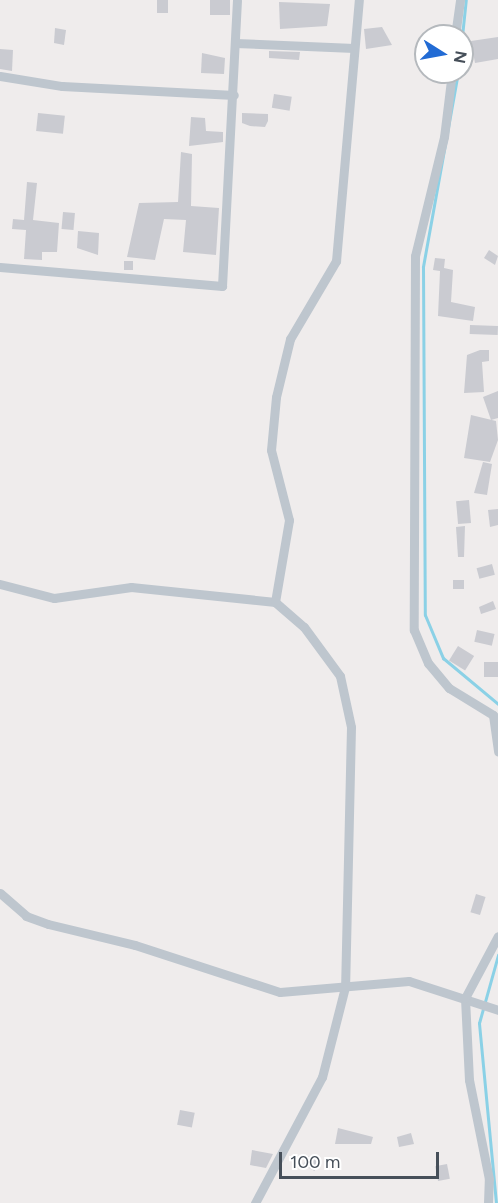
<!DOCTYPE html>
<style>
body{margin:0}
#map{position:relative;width:498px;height:1203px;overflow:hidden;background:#efecec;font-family:Figtree,sans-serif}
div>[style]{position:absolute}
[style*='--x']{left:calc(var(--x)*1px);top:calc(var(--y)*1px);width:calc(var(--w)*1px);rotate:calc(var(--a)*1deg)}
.stream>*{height:3px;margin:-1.5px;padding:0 1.5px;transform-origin:1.5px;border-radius:1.5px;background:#8bd1e6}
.building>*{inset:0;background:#cacbd1;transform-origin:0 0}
.street>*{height:9px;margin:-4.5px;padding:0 4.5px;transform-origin:4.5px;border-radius:4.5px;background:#bec6ce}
span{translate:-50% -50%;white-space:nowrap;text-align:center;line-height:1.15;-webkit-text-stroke:5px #fff;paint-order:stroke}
.north{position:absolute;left:414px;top:24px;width:60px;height:60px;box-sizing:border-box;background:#fff;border:2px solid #b5b9bd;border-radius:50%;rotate:101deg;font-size:16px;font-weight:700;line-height:24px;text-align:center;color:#464f59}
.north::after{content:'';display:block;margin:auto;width:21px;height:27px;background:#226bd4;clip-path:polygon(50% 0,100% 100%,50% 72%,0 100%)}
.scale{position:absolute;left:279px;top:1152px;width:160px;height:27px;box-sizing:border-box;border:3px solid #464f59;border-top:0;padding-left:8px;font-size:18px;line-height:21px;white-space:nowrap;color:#464f59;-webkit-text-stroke:4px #fff;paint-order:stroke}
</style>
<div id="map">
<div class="stream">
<div style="--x:462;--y:36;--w:36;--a:-84"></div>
<div style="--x:458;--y:72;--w:198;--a:100.2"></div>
<div style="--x:423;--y:267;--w:348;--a:89.7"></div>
<div style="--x:425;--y:615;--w:47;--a:67.3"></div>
<div style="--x:443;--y:658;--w:72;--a:39.9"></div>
<div style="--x:496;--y:1203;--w:181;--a:-95.4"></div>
<div style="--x:479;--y:1023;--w:71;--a:-74.4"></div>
</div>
<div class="building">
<div style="left:157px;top:0;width:11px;height:13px"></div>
<div style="left:210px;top:0;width:20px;height:15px"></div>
<div style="clip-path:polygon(279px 2px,330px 4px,327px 26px,280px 29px)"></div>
<div style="clip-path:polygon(382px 27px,392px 45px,366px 49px,364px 29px)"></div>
<div style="clip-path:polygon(55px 28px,66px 30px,64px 45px,54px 43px)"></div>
<div style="clip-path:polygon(498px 37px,498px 59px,475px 63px,471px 41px)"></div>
<div style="clip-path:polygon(0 49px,13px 50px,12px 71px,0 69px)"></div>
<div style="clip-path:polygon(269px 51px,300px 52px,299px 60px,269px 58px)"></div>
<div style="clip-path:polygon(202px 53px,225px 58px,224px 74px,201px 73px)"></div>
<div style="left:274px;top:94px;width:18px;height:14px;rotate:9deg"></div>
<div style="left:38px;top:113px;width:27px;height:18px;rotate:6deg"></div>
<div style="clip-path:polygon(242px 113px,268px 114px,268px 121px,265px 127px,250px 126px,242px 123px)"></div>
<div style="clip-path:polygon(191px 117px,205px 118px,206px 131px,223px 132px,223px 142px,189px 146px)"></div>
<div style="clip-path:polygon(181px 152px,192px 154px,191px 206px,219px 208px,216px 255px,183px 252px,186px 220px,164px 219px,155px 260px,127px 257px,139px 203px,178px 202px)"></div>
<div style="clip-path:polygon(27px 182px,37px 183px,33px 220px,59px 223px,57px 252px,42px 252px,42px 260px,24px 259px,26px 230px,12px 229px,13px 219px,24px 220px)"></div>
<div style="left:63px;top:212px;width:12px;height:17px;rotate:5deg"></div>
<div style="clip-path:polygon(78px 231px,99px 233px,98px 255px,77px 248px)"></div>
<div style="clip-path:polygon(489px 250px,498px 256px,495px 265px,484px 258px)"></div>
<div style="clip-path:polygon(435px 258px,445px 259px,444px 268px,453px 270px,451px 302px,475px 307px,473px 321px,438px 316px,440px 271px,433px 270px)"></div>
<div style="left:124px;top:261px;width:9px;height:9px"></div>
<div style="left:470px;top:325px;width:28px;height:9px;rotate:2deg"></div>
<div style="clip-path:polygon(480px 350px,489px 350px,489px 361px,482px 362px,484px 392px,464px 393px,467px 355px)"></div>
<div style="clip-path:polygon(498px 391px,498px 418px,491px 420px,483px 397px)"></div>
<div style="clip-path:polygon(471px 415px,496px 421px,498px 440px,490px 462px,464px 458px)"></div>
<div style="clip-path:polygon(483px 462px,492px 464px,487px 495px,474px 493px)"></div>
<div style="left:469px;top:500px;width:23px;height:13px;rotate:85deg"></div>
<div style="clip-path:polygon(498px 509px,498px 525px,490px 527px,488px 510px)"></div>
<div style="clip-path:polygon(465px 526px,464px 557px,458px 557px,456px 527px)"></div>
<div style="left:492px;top:564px;width:11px;height:16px;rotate:75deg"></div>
<div style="left:453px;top:580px;width:11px;height:9px"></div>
<div style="clip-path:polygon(493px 601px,496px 609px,481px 614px,479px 607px)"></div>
<div style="left:477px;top:630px;width:18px;height:12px;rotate:13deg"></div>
<div style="left:458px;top:646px;width:19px;height:17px;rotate:32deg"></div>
<div style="left:498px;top:662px;width:15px;height:14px;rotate:90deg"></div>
<div style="left:476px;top:894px;width:10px;height:19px;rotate:17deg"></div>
<div style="left:180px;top:1110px;width:15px;height:15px;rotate:11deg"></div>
<div style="clip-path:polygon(338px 1128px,373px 1137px,371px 1144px,335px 1144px)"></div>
<div style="clip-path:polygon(411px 1133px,414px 1144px,399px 1147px,397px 1137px)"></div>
<div style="clip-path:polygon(252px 1150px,273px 1154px,266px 1168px,250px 1165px)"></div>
<div style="left:308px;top:1156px;width:13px;height:10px;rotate:29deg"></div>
<div style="left:447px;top:1164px;width:15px;height:12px;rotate:79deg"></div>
</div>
<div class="street">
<div style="--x:455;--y:36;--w:36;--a:-82"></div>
<div style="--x:235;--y:43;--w:119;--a:2.4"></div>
<div style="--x:452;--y:72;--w:65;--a:97"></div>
<div style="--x:444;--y:137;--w:122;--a:103.7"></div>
<div style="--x:415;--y:256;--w:374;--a:90.2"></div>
<div style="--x:414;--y:630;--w:36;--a:67"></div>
<div style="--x:428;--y:663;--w:33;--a:50"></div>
<div style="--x:449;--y:688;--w:52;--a:31.5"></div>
<div style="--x:493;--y:715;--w:37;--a:82"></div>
<div style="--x:0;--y:76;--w:63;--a:9.2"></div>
<div style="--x:62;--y:86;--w:172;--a:3"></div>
<div style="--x:0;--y:267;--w:223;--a:4.9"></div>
<div style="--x:222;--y:286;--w:286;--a:-87"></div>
<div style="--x:0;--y:584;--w:56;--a:14.5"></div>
<div style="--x:54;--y:598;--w:78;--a:-8.1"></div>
<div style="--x:131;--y:587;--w:145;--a:5.9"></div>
<div style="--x:275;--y:602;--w:38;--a:41"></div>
<div style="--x:304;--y:627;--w:61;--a:53.7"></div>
<div style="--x:340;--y:676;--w:52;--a:77.8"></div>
<div style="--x:351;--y:727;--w:260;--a:91.3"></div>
<div style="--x:345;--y:987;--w:93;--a:104.3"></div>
<div style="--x:322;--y:1077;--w:143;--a:118"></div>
<div style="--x:275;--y:602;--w:83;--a:-80.3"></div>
<div style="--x:289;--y:520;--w:72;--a:-104.4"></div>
<div style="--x:271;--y:450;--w:53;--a:-84.6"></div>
<div style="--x:276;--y:397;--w:60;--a:-76.4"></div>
<div style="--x:290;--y:339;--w:91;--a:-59.5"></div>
<div style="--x:336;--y:261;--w:262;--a:-85"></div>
<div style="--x:0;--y:893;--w:35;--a:41"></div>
<div style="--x:26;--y:916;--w:23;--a:20"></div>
<div style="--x:48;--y:924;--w:89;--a:13.6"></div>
<div style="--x:135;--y:945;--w:152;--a:18"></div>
<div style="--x:280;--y:992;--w:129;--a:-4.9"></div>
<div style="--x:409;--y:981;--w:94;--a:18"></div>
<div style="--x:488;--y:1203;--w:24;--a:-88"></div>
<div style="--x:489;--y:1179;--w:101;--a:-101.4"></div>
<div style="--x:469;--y:1080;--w:82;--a:-92.8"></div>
<div style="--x:465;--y:998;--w:70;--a:-62"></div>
</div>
<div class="north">N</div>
<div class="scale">100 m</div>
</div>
